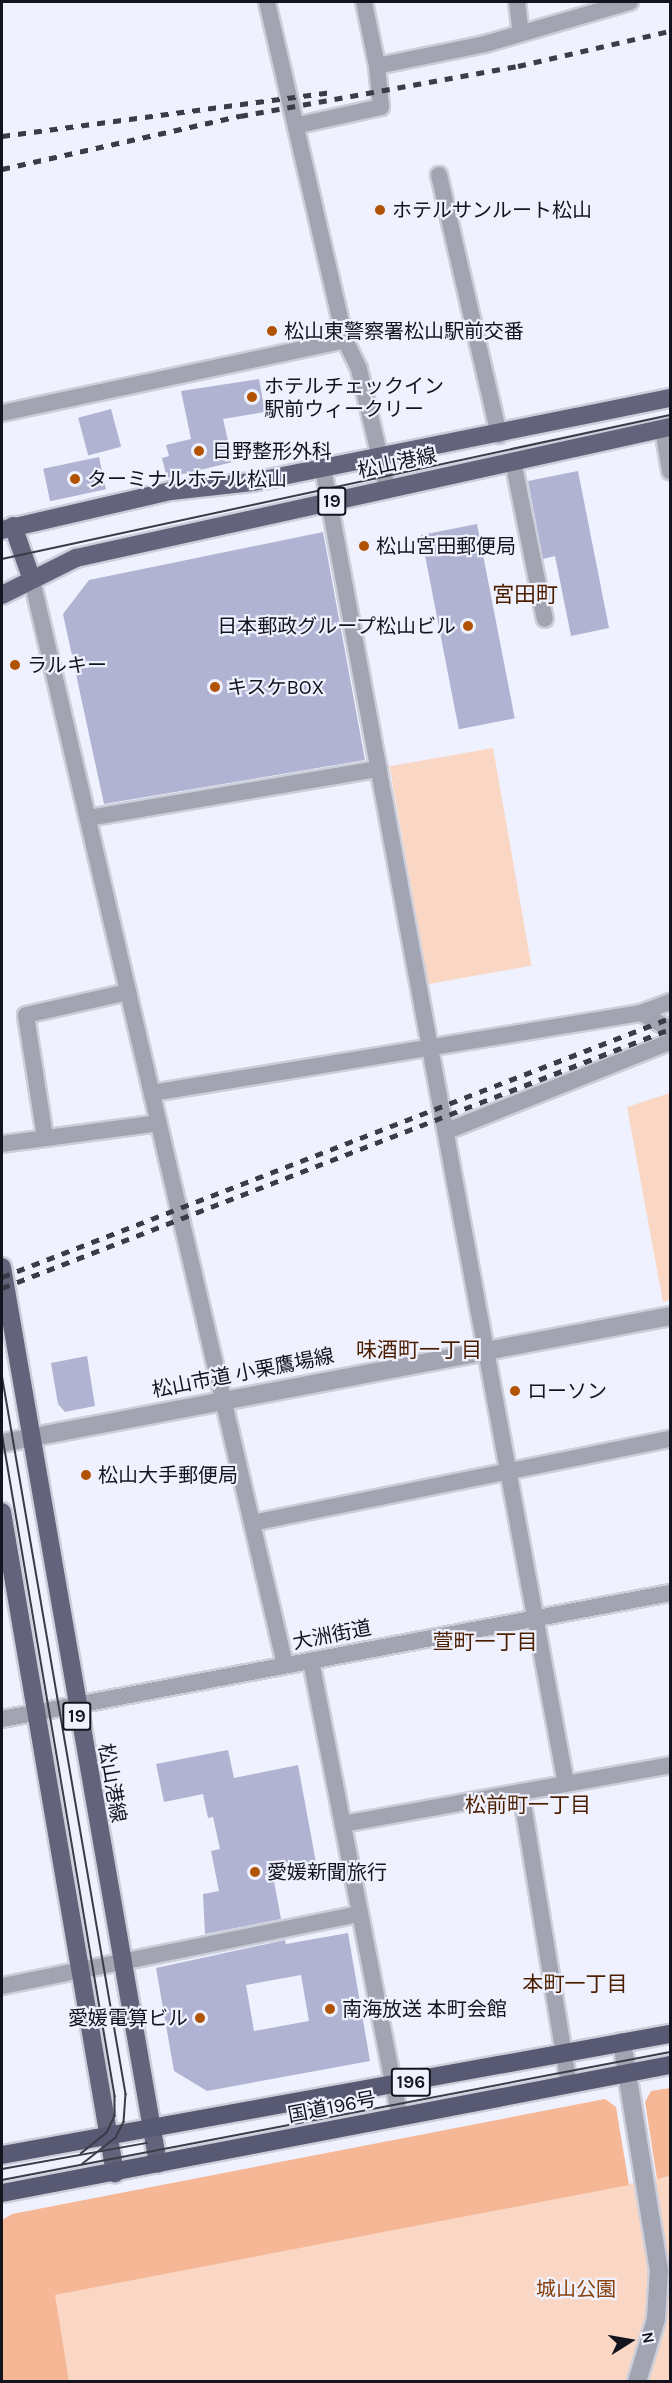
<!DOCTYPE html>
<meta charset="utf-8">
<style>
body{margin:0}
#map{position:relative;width:672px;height:2383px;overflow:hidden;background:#eff1fe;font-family:Karla,"Noto Sans JP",sans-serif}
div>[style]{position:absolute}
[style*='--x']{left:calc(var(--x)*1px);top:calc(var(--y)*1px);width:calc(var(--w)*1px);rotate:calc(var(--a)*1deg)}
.green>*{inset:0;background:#f9d7c4;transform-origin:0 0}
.water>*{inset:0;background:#f5b795}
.building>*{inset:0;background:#b1b3d2;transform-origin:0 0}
.roads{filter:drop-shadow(2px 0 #ccceda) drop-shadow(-2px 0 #ccceda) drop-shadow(0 2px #ccceda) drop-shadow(0 -2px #ccceda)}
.minor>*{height:16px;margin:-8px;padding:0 8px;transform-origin:8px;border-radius:8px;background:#a3a4b2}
.tertiary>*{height:18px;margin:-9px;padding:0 9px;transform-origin:9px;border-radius:9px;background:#a3a4b2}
.primary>*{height:18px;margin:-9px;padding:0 9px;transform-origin:9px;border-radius:9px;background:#63647c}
.trunk>*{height:18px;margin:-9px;padding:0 9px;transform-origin:9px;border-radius:9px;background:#585972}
.tram>*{height:1.5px;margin:-0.75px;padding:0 0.75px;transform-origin:0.75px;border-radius:0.75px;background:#3c3c48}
.rail>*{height:4.5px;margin-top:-2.25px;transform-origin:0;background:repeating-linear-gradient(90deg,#3c3c48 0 8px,transparent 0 16px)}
.dots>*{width:16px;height:16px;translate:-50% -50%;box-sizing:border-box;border:3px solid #eff1fe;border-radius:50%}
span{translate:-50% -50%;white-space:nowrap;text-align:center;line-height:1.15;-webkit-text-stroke:4.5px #eff1fe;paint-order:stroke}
.shield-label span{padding:2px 4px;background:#eff1fe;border:2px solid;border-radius:4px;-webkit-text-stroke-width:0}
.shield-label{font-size:18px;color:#14141f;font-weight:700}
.poi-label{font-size:20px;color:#14141f}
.left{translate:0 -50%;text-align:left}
.right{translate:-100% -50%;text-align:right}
.street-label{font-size:20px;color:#14141f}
.park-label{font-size:20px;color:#89400a}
.neighbourhood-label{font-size:21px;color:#4c1e00}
.quarter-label{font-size:22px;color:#4c1e00}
.frame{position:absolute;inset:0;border:3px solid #14141f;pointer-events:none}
.north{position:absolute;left:600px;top:2311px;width:60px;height:60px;-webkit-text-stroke:4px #eff1fe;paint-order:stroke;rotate:79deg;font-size:16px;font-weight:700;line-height:24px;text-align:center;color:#14141f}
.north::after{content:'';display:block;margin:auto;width:21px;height:27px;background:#14141f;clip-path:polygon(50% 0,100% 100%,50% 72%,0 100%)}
</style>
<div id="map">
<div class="green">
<div style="left:493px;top:748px;width:221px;height:105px;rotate:80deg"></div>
<div style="clip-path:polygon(670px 1093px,670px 1300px,663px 1302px,627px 1107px)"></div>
<div style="clip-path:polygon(670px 2176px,670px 2381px,69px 2381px,54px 2295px)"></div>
</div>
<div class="water">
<div style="clip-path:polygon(670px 2088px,670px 2176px,657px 2179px,645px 2102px,651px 2091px)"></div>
<div style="clip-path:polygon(605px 2099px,616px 2107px,629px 2185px,55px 2295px,69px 2381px,2px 2381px,2px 2220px,12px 2214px)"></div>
</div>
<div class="building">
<div style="clip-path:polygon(259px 379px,265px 412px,223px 419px,233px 462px,167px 478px,162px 458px,169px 456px,166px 445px,191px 439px,181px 391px)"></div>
<div style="left:111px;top:409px;width:39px;height:34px;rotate:75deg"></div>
<div style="left:99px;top:457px;width:33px;height:57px;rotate:78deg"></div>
<div style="clip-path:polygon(578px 471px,609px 628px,571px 636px,555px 556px,543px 559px,528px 481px)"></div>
<div style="left:477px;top:524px;width:198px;height:57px;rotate:79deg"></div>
<div style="clip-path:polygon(323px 532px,365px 760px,104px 804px,63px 614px,89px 580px)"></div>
<div style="clip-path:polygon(87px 1356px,95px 1406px,65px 1412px,58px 1404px,51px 1363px)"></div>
<div style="clip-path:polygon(228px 1750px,234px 1778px,298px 1765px,317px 1868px,273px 1876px,281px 1919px,205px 1934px,203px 1894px,219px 1891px,211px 1851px,220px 1849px,213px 1817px,208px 1818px,203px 1794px,164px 1802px,156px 1764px)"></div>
<div style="clip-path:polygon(evenodd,348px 1933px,370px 2061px,207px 2091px,174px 2071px,156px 1968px,285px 1940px,286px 1944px,348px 1933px,301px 1975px,309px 2021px,254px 2031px,246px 1985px,301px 1975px)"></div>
</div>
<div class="roads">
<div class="minor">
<div style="--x:267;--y:2;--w:347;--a:77"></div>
<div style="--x:345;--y:340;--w:32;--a:64"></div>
<div style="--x:359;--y:369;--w:121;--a:76.7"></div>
<div style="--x:364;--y:2;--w:65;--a:78.5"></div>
<div style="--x:517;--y:2;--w:31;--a:83"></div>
<div style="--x:299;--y:125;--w:84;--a:-12.4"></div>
<div style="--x:381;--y:107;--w:41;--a:-95.6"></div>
<div style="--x:377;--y:66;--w:110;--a:-11.5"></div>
<div style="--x:485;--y:44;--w:151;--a:-16.2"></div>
<div style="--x:439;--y:175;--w:267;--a:77"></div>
<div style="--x:2;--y:413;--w:351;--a:-12"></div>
<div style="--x:663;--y:429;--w:43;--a:80.5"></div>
<div style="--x:513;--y:461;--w:161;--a:78.6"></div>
<div style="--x:323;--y:468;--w:1338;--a:79.54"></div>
<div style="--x:32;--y:580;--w:1114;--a:76.87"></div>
<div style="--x:88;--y:818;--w:295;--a:-9.6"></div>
<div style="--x:641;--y:1013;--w:31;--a:-21"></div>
<div style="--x:152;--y:1093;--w:496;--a:-9.3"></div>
<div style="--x:641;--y:1013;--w:33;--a:29"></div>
<div style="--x:447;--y:1131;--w:240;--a:-21.8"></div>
<div style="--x:45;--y:1137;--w:123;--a:-98.9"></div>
<div style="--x:26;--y:1015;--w:105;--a:-12.7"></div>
<div style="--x:2;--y:1144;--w:158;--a:-7.6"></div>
<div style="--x:252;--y:1523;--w:426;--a:-11.4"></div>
<div style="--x:311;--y:1661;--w:465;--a:79"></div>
<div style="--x:2;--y:1719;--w:680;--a:-10.68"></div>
<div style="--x:521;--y:1792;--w:296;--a:80.7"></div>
<div style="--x:343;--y:1824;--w:332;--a:-10.2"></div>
<div style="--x:2;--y:1986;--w:365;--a:-11.4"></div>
</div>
<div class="tertiary">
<div style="--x:2;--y:1443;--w:680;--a:-10.76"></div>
<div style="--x:622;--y:2042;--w:231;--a:80.8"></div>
<div style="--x:659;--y:2270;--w:49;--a:93.5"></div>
<div style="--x:656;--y:2319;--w:66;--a:106.8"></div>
</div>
<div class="primary">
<div style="--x:13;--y:526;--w:57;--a:70.6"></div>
<div style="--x:2;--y:530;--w:173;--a:-13"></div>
<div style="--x:171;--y:491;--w:82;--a:-6.3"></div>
<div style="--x:253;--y:482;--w:425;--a:-11.4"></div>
<div style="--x:2;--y:595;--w:83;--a:-26.6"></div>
<div style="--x:76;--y:558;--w:608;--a:-12.44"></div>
<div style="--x:2;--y:1267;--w:910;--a:80.13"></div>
<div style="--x:2;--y:1512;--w:671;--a:80.3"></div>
</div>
<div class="trunk">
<div style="--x:2;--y:2155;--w:679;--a:-10.27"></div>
<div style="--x:2;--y:2193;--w:680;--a:-10.85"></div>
</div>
</div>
<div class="tram">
<div style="--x:2;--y:559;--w:683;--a:-12.17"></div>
<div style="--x:2;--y:1374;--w:731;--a:80.23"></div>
<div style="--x:126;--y:2094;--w:28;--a:94"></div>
<div style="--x:124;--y:2122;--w:18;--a:117"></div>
<div style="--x:116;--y:2138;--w:42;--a:141.8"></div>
<div style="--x:2;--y:1432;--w:674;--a:80.34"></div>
<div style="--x:115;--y:2096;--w:20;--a:90"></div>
<div style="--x:115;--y:2116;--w:19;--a:115"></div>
<div style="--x:107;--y:2133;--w:33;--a:141"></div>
<div style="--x:2;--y:2169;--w:147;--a:-10.2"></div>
<div style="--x:2;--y:2180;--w:680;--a:-10.85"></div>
</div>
<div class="rail">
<div style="--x:2;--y:136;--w:331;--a:-7.6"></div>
<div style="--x:2;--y:169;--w:244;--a:-12.6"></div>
<div style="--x:240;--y:116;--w:282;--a:-10.2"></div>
<div style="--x:518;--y:66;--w:156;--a:-13"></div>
<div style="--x:2;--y:1277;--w:716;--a:-21.19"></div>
<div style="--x:2;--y:1288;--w:716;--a:-21.19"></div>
</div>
<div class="dots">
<div style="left:380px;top:210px;background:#b25304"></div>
<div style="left:272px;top:331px;background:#b25304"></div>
<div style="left:252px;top:397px;background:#b25304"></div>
<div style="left:199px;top:451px;background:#b25304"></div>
<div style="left:75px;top:479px;background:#b25304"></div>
<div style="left:364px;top:546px;background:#b25304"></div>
<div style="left:468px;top:626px;background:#b25304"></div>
<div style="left:15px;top:665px;background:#b25304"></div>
<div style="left:215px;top:687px;background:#b25304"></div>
<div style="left:515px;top:1391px;background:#b25304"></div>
<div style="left:86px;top:1475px;background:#b25304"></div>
<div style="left:255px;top:1872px;background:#b25304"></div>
<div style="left:330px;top:2009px;background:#b25304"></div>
<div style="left:200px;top:2018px;background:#b25304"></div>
</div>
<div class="shield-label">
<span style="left:332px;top:501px">19</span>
<span style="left:77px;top:1716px">19</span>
<span style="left:411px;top:2082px">196</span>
</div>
<div class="poi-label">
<span class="left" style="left:392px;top:210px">ホテルサンルート松山</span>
<span class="left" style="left:284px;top:331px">松山東警察署松山駅前交番</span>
<span class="left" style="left:264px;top:398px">ホテルチェックイン<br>駅前ウィークリー</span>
<span class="left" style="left:212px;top:451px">日野整形外科</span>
<span class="left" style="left:87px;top:479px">ターミナルホテル松山</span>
<span class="left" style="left:376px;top:546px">松山宮田郵便局</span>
<span class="right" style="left:456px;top:626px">日本郵政グループ松山ビル</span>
<span class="left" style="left:27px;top:665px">ラルキー</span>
<span class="left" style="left:227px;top:687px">キスケBOX</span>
<span class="left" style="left:527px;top:1391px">ローソン</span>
<span class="left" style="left:98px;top:1475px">松山大手郵便局</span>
<span class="left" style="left:267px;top:1872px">愛媛新聞旅行</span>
<span class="left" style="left:342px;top:2009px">南海放送 本町会館</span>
<span class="right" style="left:188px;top:2018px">愛媛電算ビル</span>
</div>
<div class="street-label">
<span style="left:397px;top:463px;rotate:-12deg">松山港線</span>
<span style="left:243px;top:1373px;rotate:-11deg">松山市道 小栗鷹場線</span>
<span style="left:332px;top:1635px;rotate:-11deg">大洲街道</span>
<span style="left:112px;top:1783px;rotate:80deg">松山港線</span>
<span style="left:332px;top:2107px;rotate:-11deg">国道196号</span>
</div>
<div class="park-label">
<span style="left:576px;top:2289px">城山公園</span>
</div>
<div class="neighbourhood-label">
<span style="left:419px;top:1350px">味酒町一丁目</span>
<span style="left:485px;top:1642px">萱町一丁目</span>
<span style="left:528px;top:1805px">松前町一丁目</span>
<span style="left:575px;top:1984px">本町一丁目</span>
</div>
<div class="quarter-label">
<span style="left:525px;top:596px">宮田町</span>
</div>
<div class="frame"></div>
<div class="north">N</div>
</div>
